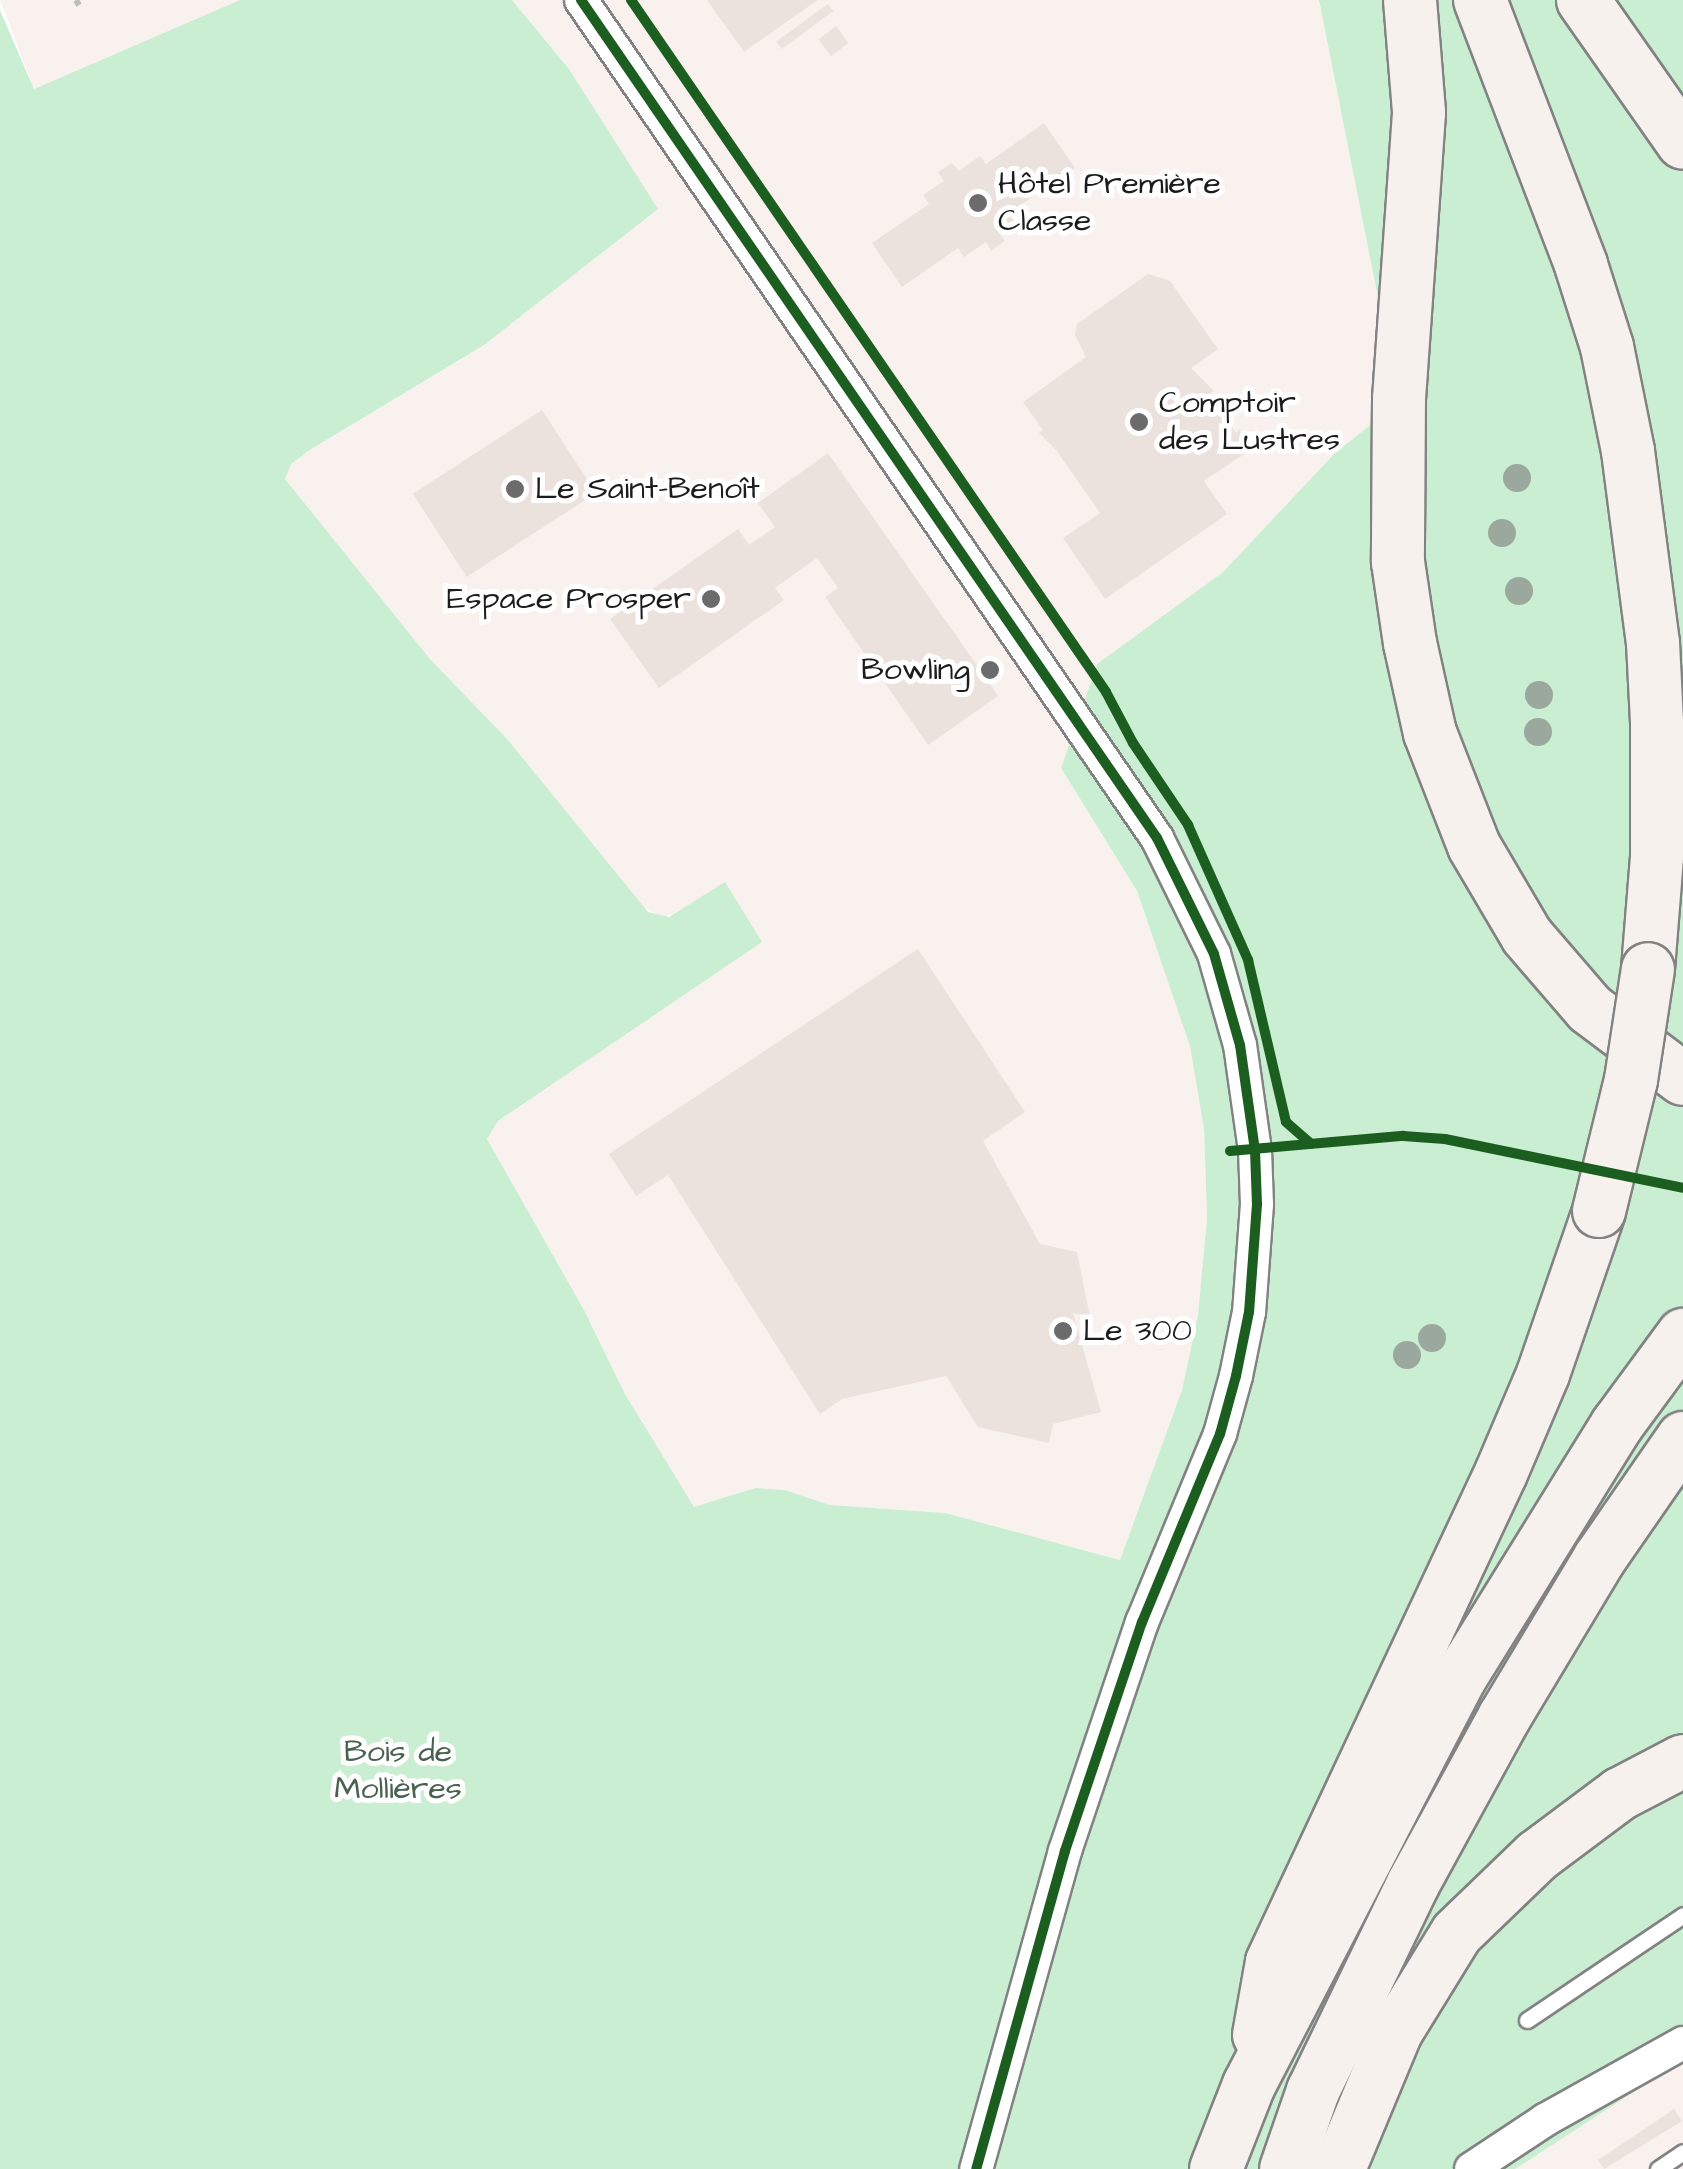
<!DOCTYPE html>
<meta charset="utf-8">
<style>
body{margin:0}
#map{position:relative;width:1683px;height:2169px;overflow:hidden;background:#fff;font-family:"Architects Daughter",sans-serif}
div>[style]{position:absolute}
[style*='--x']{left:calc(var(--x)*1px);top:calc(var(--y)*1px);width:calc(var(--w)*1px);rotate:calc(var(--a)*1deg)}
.built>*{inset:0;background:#f9f1ed}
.green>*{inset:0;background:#c9eed2}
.building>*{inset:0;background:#ece2dd;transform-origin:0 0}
.path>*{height:6px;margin-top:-3px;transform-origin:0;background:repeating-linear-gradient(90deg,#bebebe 0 8px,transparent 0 16px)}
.roads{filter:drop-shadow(2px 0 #828282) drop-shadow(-2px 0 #828282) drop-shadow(0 2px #828282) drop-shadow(0 -2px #828282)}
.service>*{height:15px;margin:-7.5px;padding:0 7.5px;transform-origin:7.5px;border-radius:7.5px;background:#fff}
.minor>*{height:32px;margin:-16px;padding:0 16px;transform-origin:16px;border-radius:16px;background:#fff}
.trunk>*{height:52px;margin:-26px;padding:0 26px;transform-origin:26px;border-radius:26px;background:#f6f1ec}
.bridges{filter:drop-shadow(2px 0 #828282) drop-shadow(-2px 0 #828282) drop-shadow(0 2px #828282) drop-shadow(0 -2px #828282)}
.trunk-bridge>*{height:52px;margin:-26px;padding:0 26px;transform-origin:26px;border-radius:26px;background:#f6f1ec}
.cycleway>*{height:10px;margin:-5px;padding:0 5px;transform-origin:5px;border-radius:5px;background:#1b5e20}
.trees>*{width:28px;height:28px;margin:-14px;border-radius:50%;background:#9ba89e}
.dots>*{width:28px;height:28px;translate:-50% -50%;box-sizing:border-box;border:5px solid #fff;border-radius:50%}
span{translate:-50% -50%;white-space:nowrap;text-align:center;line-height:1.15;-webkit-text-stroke:10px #fff;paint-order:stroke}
.poi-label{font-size:32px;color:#1c1c1c}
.left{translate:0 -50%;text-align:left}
.right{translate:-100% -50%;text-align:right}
.park-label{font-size:32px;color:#49614f}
</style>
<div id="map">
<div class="built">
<div style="clip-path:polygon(0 0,240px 0,34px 89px)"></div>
<div style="clip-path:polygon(512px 0,1319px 0,1377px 293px,1383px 353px,1378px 419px,1335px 453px,1223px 572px,1097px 664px,1061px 768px,1137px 891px,1191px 1046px,1204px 1129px,1207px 1218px,1198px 1315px,1182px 1390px,1120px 1560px,945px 1513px,830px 1505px,785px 1490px,754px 1488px,694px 1508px,625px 1394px,584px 1310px,487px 1139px,498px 1121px,659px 1011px,676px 914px,662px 917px,643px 907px,508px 740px,430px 659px,285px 479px,290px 464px,308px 451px,484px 345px,657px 209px,569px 69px)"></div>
<div style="clip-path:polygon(1683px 2060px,1683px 2169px,1515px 2169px,1617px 2099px)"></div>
</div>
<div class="green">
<div style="clip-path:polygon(240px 0,512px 0,569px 69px,658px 209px,484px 345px,308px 451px,291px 464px,285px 479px,430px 659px,508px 740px,648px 912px,669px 917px,725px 882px,762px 942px,498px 1121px,487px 1139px,584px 1310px,625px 1394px,694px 1507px,755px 1488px,785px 1490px,830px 1505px,945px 1513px,1120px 1560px,1182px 1390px,1198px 1315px,1207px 1218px,1204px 1129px,1190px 1046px,1137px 891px,1061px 768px,1097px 664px,1223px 572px,1335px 453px,1378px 419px,1383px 353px,1377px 293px,1319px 0,1683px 0,1683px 2060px,1515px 2169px,0 2169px,0 10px,34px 89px)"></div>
</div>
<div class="building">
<div style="clip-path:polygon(707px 0,818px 0,744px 52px)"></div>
<div style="left:828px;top:4px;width:9px;height:64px;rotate:54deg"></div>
<div style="left:836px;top:26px;width:21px;height:22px;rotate:53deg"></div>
<div style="clip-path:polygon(1044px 123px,1075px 168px,1016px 208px,1022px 218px,999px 233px,1005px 241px,991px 251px,986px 242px,964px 257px,958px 248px,902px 287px,872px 243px,929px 204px,923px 195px,944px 181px,938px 172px,952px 163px,959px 171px,980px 156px,986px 164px)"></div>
<div style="clip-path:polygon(1148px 274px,1170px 281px,1218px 349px,1191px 368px,1214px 391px,1209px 394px,1236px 433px,1239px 429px,1249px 451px,1204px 481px,1227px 514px,1105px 599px,1063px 538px,1100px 513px,1056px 450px,1039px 433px,1043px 430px,1023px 402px,1086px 357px,1075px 335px,1077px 324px)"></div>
<div style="left:542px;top:410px;width:99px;height:154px;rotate:57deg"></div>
<div style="clip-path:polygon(828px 453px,976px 664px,989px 656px,1002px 676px,990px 684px,998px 696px,928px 745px,825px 597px,838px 588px,817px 558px,775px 588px,784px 600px,659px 688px,610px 619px,738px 529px,749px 545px,775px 527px,758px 503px)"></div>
<div style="clip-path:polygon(918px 949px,1025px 1112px,983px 1141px,1040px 1244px,1077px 1252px,1090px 1317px,1073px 1313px,1101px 1412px,1053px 1424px,1049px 1443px,978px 1427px,946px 1376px,842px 1399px,820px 1414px,668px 1175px,636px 1196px,609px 1154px)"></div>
<div style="clip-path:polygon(1674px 2109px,1682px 2121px,1604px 2169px,1598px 2160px)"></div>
</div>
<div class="path">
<div style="--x:76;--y:0;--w:6;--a:59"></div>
</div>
<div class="roads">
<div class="service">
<div style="--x:1527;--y:2020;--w:188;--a:-33.9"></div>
<div style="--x:1658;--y:2169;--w:30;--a:-34"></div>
</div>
<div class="minor">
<div style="--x:581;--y:0;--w:1017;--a:55.5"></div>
<div style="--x:1157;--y:838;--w:129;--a:63.8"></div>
<div style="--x:1214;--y:954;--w:95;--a:74.1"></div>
<div style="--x:1240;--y:1045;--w:106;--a:81.9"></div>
<div style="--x:1255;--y:1150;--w:54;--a:87.9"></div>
<div style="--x:1257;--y:1204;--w:108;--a:94.2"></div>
<div style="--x:1249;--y:1312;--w:65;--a:101.5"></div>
<div style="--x:1236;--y:1376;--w:60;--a:105.4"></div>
<div style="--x:1220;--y:1434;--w:204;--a:112.5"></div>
<div style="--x:1142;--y:1622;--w:242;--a:108.6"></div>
<div style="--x:1065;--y:1851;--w:330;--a:105.6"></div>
<div style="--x:1471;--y:2169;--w:89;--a:-33.5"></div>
<div style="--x:1545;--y:2120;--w:158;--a:-29.2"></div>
</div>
<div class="trunk">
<div style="--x:1410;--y:0;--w:113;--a:85.4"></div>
<div style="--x:1419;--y:113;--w:287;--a:94"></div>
<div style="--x:1399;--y:399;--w:163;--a:90.4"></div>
<div style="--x:1398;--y:562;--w:82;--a:81.6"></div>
<div style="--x:1410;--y:643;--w:92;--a:77.5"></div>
<div style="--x:1430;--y:733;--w:121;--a:68.7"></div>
<div style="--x:1474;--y:846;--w:104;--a:59.5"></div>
<div style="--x:1527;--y:936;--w:96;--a:49.2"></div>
<div style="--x:1590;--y:1009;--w:116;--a:37"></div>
<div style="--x:1480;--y:0;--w:284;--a:69.1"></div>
<div style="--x:1581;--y:265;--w:86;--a:72.4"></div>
<div style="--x:1607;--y:347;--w:106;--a:78.6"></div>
<div style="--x:1628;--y:451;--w:194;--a:82.6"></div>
<div style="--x:1653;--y:643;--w:79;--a:87.1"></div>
<div style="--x:1657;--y:722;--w:135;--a:90"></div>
<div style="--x:1657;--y:857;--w:112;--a:94.6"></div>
<div style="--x:1583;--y:0;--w:174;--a:55"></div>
<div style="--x:1259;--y:2035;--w:74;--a:-79.9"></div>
<div style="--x:1272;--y:1962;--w:540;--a:-64.91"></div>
<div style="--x:1501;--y:1473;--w:108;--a:-67"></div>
<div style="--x:1543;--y:1374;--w:172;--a:-71"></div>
<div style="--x:1216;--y:2169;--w:90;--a:-68.6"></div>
<div style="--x:1249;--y:2085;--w:458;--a:-62.6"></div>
<div style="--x:1460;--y:1678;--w:298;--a:-58.2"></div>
<div style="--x:1617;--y:1425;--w:112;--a:-53.7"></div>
<div style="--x:1286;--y:2169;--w:83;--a:-70.9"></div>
<div style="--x:1313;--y:2091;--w:230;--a:-64.2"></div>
<div style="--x:1413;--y:1884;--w:192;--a:-61.3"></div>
<div style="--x:1505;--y:1716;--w:184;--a:-59"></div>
<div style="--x:1600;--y:1558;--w:146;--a:-55.3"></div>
<div style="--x:1339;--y:2169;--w:148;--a:-67.4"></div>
<div style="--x:1396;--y:2032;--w:116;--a:-58.4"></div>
<div style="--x:1457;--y:1933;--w:111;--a:-43.9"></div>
<div style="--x:1537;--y:1856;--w:104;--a:-36.8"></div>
<div style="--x:1620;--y:1794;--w:71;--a:-27.6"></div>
</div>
</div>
<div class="bridges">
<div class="trunk-bridge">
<div style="--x:1599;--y:1211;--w:135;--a:-76.3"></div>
<div style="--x:1631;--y:1080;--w:112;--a:-81.3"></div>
</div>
</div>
<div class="cycleway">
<div style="--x:581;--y:0;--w:1017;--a:55.5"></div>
<div style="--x:1157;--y:838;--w:129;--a:63.8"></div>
<div style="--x:1214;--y:954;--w:95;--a:74.1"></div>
<div style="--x:1240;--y:1045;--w:106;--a:81.9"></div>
<div style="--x:1255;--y:1150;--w:54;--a:87.9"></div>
<div style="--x:1257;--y:1204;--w:108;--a:94.2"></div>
<div style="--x:1249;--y:1312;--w:65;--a:101.5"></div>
<div style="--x:1236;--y:1376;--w:60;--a:105.4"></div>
<div style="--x:1220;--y:1434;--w:204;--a:112.5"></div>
<div style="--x:1142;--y:1622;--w:242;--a:108.6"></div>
<div style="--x:1065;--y:1851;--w:330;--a:105.6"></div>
<div style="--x:631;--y:0;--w:839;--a:55.53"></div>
<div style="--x:1106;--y:692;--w:58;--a:62.1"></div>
<div style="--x:1133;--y:743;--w:99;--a:56.1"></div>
<div style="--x:1188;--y:825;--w:148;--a:66"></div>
<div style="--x:1248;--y:960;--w:166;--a:76.8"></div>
<div style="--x:1286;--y:1122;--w:33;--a:41"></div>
<div style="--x:1230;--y:1151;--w:174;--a:-5"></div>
<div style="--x:1403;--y:1136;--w:42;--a:4.1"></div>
<div style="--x:1445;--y:1139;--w:243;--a:11.6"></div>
</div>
<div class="trees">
<div style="left:1517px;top:478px"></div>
<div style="left:1502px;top:533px"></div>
<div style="left:1519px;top:591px"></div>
<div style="left:1539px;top:695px"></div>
<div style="left:1538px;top:732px"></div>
<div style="left:1432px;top:1338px"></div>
<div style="left:1407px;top:1355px"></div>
</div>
<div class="dots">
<div style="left:978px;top:203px;background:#6b6b6b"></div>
<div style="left:1139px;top:422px;background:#6b6b6b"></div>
<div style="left:515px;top:489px;background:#6b6b6b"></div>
<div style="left:711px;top:599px;background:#6b6b6b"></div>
<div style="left:990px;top:670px;background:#6b6b6b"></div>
<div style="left:1063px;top:1331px;background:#6b6b6b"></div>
</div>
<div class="poi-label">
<span class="left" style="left:998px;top:203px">Hôtel Première<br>Classe</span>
<span class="left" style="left:1159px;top:422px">Comptoir<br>des Lustres</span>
<span class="left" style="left:535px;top:489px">Le Saint-Benoît</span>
<span class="right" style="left:691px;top:599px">Espace Prosper</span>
<span class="right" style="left:970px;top:670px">Bowling</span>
<span class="left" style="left:1083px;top:1331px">Le 300</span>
</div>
<div class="park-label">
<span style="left:398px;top:1771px">Bois de<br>Mollières</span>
</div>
</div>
